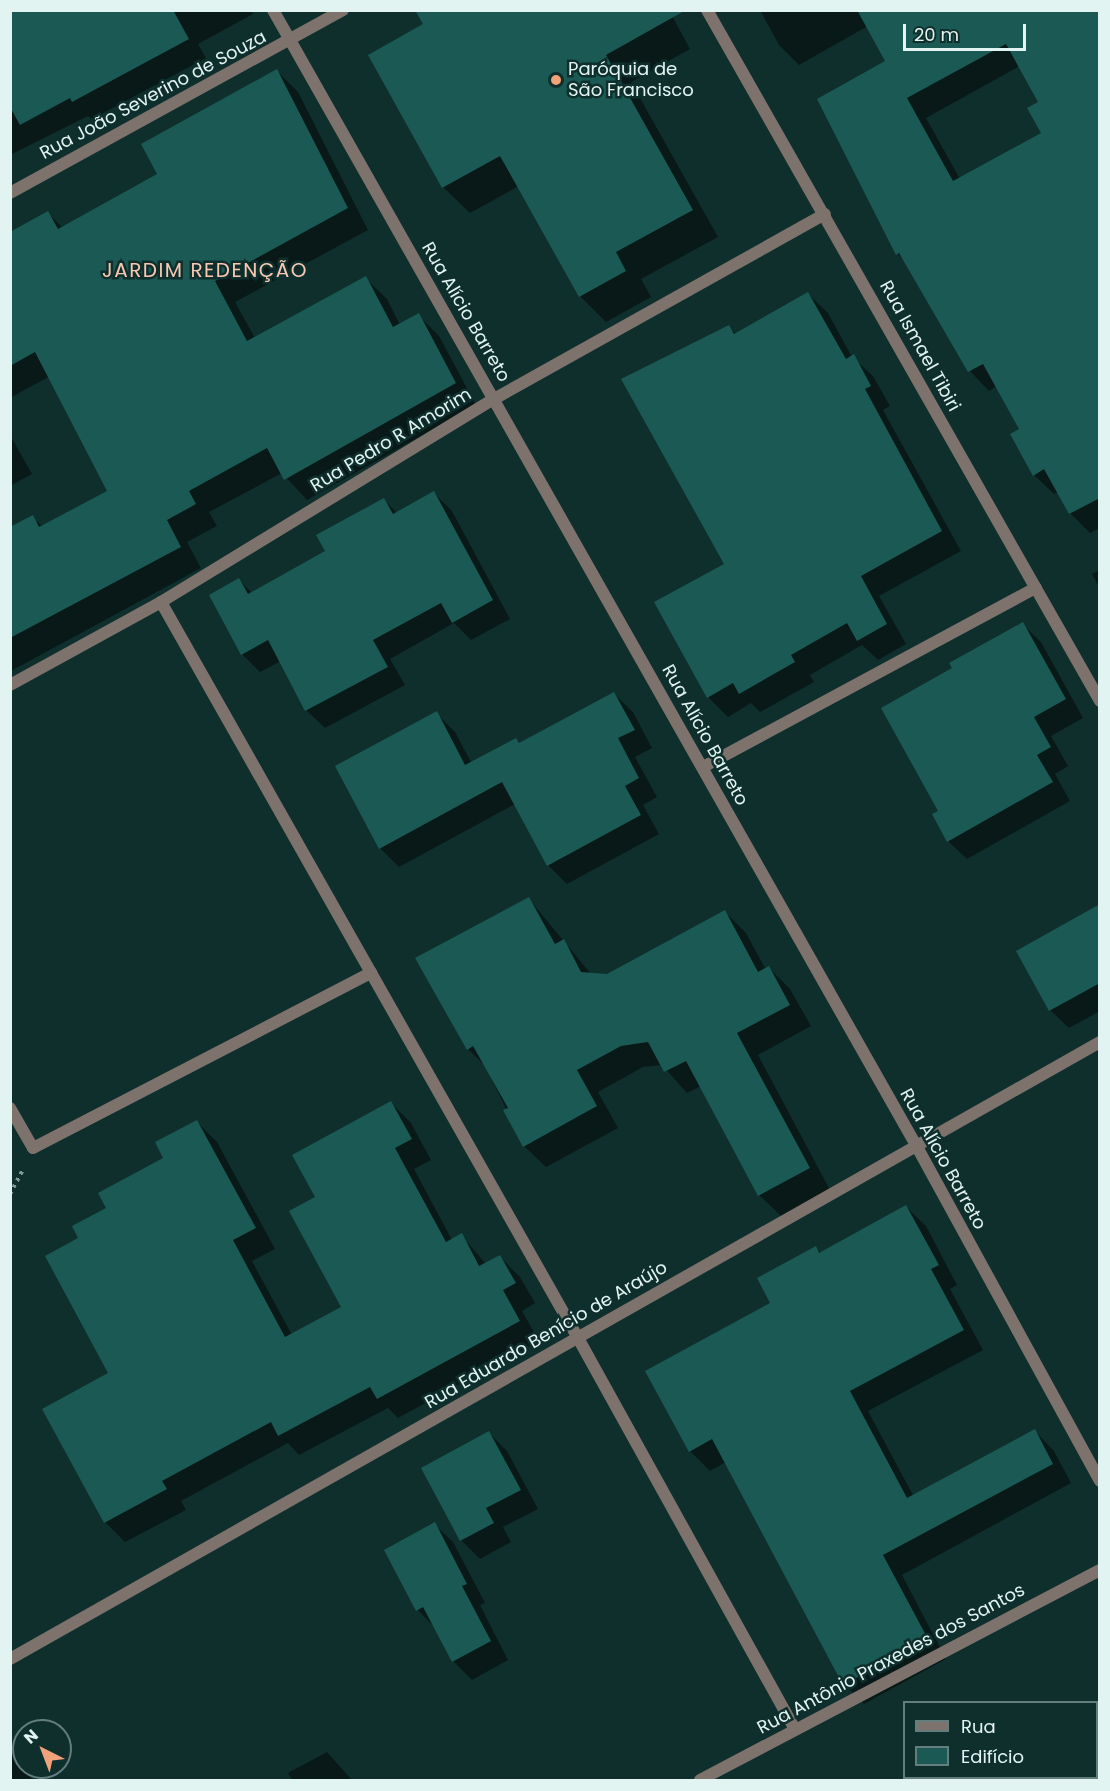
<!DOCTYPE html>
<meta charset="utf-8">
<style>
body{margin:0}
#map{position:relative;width:1110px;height:1791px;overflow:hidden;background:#0f2f2d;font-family:Poppins,sans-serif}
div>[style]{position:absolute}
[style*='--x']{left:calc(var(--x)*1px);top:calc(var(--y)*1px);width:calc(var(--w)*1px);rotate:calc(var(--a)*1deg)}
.shadow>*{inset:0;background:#0007}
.building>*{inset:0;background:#1b5955}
.path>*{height:4px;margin-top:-2px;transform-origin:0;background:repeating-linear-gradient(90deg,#7f9896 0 3px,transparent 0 7.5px)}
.street>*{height:12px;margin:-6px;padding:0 6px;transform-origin:6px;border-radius:6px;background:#7e726d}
.dots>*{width:16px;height:16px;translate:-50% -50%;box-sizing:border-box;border:3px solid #0f2f2d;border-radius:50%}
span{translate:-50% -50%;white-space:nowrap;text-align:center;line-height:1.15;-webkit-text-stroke:5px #0f2f2d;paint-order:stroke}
.poi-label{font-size:18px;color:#e2f4f2}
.left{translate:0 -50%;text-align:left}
.street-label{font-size:18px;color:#e2f4f2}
.neighbourhood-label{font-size:20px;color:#f7c9b3;letter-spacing:1.5px}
.frame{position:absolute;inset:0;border:12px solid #e2f4f2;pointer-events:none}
.legend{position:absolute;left:903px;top:1701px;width:195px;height:78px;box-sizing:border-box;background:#0f2f2d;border:2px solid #637e7c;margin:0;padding:8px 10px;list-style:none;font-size:18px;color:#e2f4f2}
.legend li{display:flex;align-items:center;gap:12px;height:30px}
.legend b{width:30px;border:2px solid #637e7c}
.north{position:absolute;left:12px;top:1719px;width:60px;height:60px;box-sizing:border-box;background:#0f2f2d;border:2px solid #637e7c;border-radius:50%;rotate:318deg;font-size:16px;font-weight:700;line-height:24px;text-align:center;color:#e2f4f2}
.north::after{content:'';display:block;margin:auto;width:21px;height:27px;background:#f0a27a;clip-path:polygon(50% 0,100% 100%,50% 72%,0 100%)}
.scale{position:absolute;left:903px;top:24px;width:123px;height:27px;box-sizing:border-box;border:3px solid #e2f4f2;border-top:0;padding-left:8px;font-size:18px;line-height:21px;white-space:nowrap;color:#e2f4f2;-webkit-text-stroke:4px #0f2f2d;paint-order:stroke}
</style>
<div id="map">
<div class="shadow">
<div style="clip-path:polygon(10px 10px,251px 10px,253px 14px,198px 44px,206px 58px,92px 119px,88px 116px,10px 155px)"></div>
<div style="clip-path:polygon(669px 10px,690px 49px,631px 82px,718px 237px,641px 279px,651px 297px,606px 322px,580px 296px,519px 186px,470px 213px,443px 187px,425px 25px)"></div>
<div style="clip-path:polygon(evenodd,760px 10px,1100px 10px,1100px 528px,1090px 533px,1070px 513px,1058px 492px,1054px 494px,1034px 475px,1021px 430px,997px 386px,989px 391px,970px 371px,907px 263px,898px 254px,887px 62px,868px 26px,799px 65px,779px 45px,760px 10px,1020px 66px,1040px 103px,1043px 133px,960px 179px,926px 118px,1020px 66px)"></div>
<div style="clip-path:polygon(277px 71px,298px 92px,368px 230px,235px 302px,255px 338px,365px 278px,387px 299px,400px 325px,418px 315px,439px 336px,476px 405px,307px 500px,282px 473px,209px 512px,217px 526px,187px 542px,201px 568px,11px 671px,10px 529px,32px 517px,43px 527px,109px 491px,50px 376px,10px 398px,10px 234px,48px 213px,63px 228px,159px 175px)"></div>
<div style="clip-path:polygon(808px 294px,828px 313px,852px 357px,873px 376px,890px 406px,883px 410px,961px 551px,879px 596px,906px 644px,878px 660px,862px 645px,810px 675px,814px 682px,760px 712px,751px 703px,728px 717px,708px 697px,726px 565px,728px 326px,736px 334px)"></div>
<div style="clip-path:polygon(10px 435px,32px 474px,10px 486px)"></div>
<div style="clip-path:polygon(434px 493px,452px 511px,510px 619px,471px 640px,454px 623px,390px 659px,405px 685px,325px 728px,306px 710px,281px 661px,260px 672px,242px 654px,239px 580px,252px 593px,327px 551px,384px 500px,397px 513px)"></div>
<div style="clip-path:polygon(1100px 570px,1100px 589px,1092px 574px)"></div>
<div style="clip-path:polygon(1022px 624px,1041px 642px,1083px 718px,1051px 736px,1068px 766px,1055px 774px,1070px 801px,967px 859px,948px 841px,940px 811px,954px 669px)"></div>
<div style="clip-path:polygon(614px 694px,633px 712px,652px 748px,635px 757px,657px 797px,643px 805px,659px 834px,567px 884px,548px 865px,515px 804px,399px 867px,380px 848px,436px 713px,455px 732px,472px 764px,516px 740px,520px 744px)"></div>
<div style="clip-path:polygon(529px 899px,591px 974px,607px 975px,725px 912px,746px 933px,766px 970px,769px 968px,790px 989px,811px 1026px,758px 1055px,830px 1190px,781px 1216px,759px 1195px,701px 1086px,687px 1093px,662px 1065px,643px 1067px,598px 1092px,618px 1128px,546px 1167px,524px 1146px,486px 1067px,468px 1049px)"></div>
<div style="clip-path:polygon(1100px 906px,1100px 1011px,1069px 1028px,1050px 1010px)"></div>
<div style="clip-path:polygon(391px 1103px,411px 1123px,431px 1160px,414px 1169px,452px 1240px,461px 1235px,486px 1264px,500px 1257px,520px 1277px,535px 1303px,522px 1311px,539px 1341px,398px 1418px,388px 1408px,299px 1455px,288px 1443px,181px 1501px,186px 1510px,125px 1542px,105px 1522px,110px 1374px,80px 1238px,165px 1158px,197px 1122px,217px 1142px,275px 1249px,252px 1261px,292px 1335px,343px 1307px,317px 1198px)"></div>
<div style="clip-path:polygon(906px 1207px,926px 1226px,957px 1285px,950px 1289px,983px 1350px,868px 1411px,914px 1497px,1035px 1431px,1054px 1451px,1071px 1483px,902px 1575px,946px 1659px,864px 1704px,844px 1684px,726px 1462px,710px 1471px,690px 1451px,772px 1304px,815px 1248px,821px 1254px)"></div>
<div style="clip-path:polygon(489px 1433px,507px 1451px,538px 1509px,503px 1527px,511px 1542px,480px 1559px,461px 1540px)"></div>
<div style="clip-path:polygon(434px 1524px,453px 1542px,485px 1603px,480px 1605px,508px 1660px,472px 1680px,453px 1661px,436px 1629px,418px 1610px,386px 1550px)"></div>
<div style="clip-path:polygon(10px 1743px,12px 1745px,32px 1780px,10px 1780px)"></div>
<div style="clip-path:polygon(327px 1752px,352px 1780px,292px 1780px,288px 1773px)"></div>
</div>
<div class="building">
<div style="clip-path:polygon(10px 10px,173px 10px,189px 39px,72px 102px,70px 98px,20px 125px,10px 107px)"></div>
<div style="clip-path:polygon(415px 10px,686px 10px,606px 55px,693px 210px,616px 252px,626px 271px,579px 297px,500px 156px,442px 188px,368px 55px,423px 24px)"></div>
<div style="clip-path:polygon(evenodd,857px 10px,1100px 10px,1100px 498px,1069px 514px,1044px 469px,1033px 476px,1010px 434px,1019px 429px,983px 364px,968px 372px,899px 253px,896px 255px,817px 99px,885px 61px,857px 10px,1006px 44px,1038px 102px,1027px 108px,1041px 133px,953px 181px,907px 98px,1006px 44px)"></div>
<div style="clip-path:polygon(277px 69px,348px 208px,215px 281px,247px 341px,366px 276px,393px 327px,419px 313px,456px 383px,284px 480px,267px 448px,189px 491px,196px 504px,167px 520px,181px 547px,10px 638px,10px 527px,33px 515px,39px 527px,107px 491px,35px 352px,10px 366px,10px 232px,48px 211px,58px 229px,157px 174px,141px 144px)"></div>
<div style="clip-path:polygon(808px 292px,846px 359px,854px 354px,871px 386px,865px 389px,942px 531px,861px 576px,887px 624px,857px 641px,847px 623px,791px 655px,795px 662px,739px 694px,733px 683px,707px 698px,654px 602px,724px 564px,621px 379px,729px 325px,734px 334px)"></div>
<div style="clip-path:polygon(434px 491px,493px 600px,452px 623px,441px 603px,373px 640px,388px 667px,305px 711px,268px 640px,241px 655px,209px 595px,239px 578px,248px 594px,325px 551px,316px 535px,384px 498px,393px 514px)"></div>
<div style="clip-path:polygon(1023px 622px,1066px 699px,1034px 717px,1051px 747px,1037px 755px,1053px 782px,947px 842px,932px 814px,938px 811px,881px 708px,952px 668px,949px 663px)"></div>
<div style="clip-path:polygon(614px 692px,635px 730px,618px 738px,639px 778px,625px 786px,641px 815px,547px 866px,502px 782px,379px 849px,335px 766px,437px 711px,465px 765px,516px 738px,519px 743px)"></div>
<div style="clip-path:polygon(529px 897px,555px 944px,564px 939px,581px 972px,607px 974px,725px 910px,758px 972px,769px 966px,790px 1005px,737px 1033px,810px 1168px,758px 1196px,686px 1061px,664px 1072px,648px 1042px,621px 1046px,577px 1070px,597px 1106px,523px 1147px,503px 1110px,508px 1108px,473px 1046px,467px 1050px,415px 958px)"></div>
<div style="clip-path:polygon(1100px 904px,1100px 983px,1049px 1011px,1016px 951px)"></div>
<div style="clip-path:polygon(391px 1101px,412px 1139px,395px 1148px,446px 1242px,462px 1233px,479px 1266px,500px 1255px,516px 1283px,503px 1290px,520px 1321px,377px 1399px,370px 1387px,278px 1436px,271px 1422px,162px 1481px,167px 1489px,104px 1523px,42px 1409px,108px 1373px,45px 1256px,78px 1238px,72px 1226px,106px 1208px,98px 1193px,163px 1158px,155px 1142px,197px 1120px,256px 1228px,233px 1240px,285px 1337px,341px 1307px,289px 1211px,315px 1197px,292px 1155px)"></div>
<div style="clip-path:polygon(906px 1205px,939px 1265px,931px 1269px,964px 1330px,850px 1391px,907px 1498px,1035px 1429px,1053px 1464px,883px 1555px,928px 1639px,843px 1685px,712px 1439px,689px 1452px,645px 1371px,770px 1303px,757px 1278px,816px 1246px,819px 1253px)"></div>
<div style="clip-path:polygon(489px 1431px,521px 1490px,486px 1508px,494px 1523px,460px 1541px,421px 1468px)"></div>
<div style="clip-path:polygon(435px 1522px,467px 1584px,462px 1586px,491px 1641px,452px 1662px,423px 1607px,416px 1611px,384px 1550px)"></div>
</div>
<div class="path">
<div style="--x:10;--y:1194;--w:26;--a:-62"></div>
</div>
<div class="street">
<div style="--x:273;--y:10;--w:1304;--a:60.47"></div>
<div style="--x:916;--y:1145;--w:383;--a:61.3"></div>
<div style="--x:707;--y:10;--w:795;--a:60.37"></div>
<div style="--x:10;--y:193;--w:380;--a:-28.8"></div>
<div style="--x:161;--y:602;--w:846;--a:60.47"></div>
<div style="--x:578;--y:1338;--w:447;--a:61"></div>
<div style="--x:10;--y:685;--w:172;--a:-28.8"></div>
<div style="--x:161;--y:602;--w:390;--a:-31.4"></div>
<div style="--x:494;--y:399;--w:379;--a:-29.2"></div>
<div style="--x:703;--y:767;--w:378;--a:-28.3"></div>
<div style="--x:10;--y:1108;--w:46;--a:60.1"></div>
<div style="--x:33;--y:1148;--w:381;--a:-27.4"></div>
<div style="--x:10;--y:1659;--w:1253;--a:-29.51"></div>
<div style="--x:700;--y:1780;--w:452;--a:-27.7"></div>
</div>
<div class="dots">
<div style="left:556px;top:80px;background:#f0a27a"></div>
</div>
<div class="poi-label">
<span class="left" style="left:568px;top:80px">Paróquia de<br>São Francisco</span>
</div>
<div class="street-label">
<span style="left:153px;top:95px;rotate:-28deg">Rua João Severino de Souza</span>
<span style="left:466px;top:312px;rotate:60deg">Rua Alício Barreto</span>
<span style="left:920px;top:346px;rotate:61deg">Rua Ismael Tibiri</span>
<span style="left:391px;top:440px;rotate:-31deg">Rua Pedro R Amorim</span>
<span style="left:705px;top:735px;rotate:61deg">Rua Alício Barreto</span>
<span style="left:943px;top:1159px;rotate:61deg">Rua Alício Barreto</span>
<span style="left:546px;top:1335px;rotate:-30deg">Rua Eduardo Benício de Araújo</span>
<span style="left:891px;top:1659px;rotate:-28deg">Rua Antônio Praxedes dos Santos</span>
</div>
<div class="neighbourhood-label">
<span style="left:205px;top:270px">JARDIM REDENÇÃO</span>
</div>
<div class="frame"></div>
<ul class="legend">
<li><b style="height:8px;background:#7e726d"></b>Rua</li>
<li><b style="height:16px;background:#1b5955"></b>Edifício</li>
</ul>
<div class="north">N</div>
<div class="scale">20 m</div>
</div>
